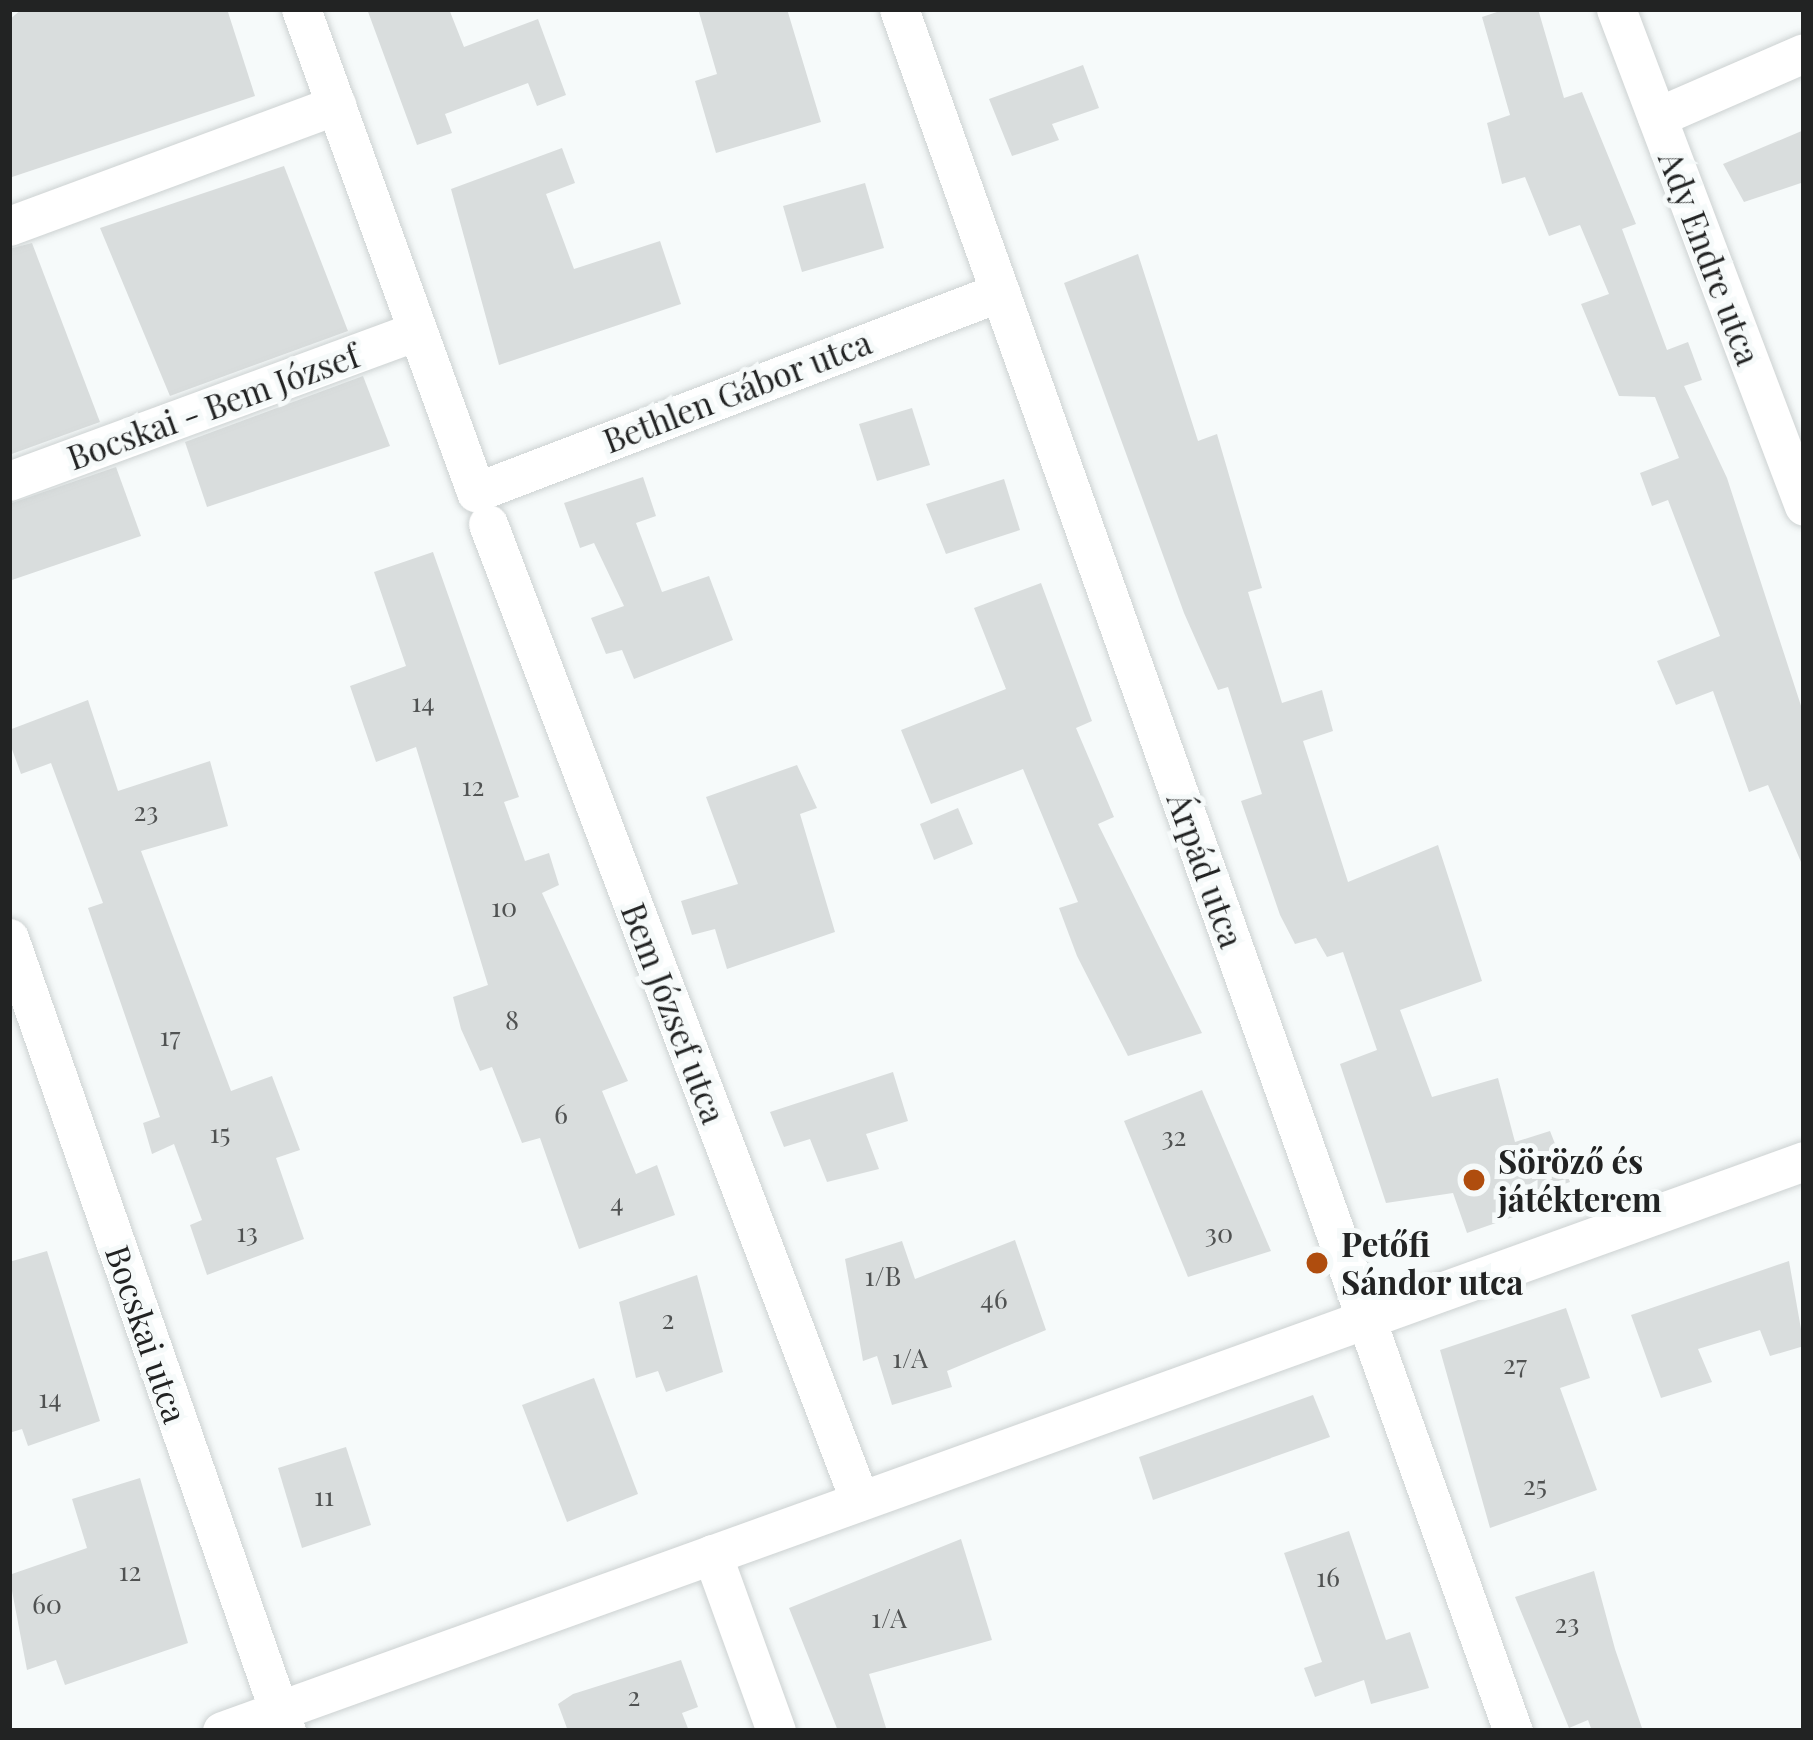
<!DOCTYPE html>
<html>
<head>
<meta charset="utf-8">
<style>
  body { margin:0 }
  #map { position:relative; width:1813px; height:1740px; overflow:hidden; background:#f6fafa; font-family:"Playfair Display",serif }
  div>[style] { position:absolute }
  .building>* { inset:0; background:#d9dddd }
  .roads { filter:drop-shadow(0 0 3px #cdd2d2) drop-shadow(0 0 3px #cdd2d2) }
  .minor>* { height:39px; margin:-19.5px; padding:0 19.5px; transform-origin:19.5px; border-radius:19.5px; background:#fff }
  .dots>* { width:33px; height:33px; translate:-50% -50%; box-sizing:border-box; border:6px solid #f6fafa; border-radius:50% }
  span { translate:-50% -50%; white-space:nowrap; text-align:center; line-height:1.15; -webkit-text-stroke:10px #f6fafa; paint-order:stroke }
  .number-label { font-size:27px; color:#505252 }
  .number-label span { -webkit-text-stroke-width:0 }
  .street-label { font-size:33px; color:#222323 }
  .poi-label { font-size:33px; color:#222323; font-weight:700 }
  .left { translate:0 -50%; text-align:left }
  .frame { position:absolute; inset:0; border:12px solid #222323; pointer-events:none }
</style>
</head>
<body>
<div id="map">
  <div class="building">
    <i style="clip-path:polygon(22px 9px,227px 9px,255px 96px,9px 178px,9px 20px)"></i>
    <i style="clip-path:polygon(367px 9px,449px 9px,464px 47px,538px 19px,566px 95px,537px 106px,528px 83px,445px 114px,452px 133px,417px 145px)"></i>
    <i style="clip-path:polygon(698px 9px,787px 9px,821px 122px,716px 153px,695px 81px,717px 74px)"></i>
    <i style="clip-path:polygon(1506px 9px,1538px 9px,1564px 98px,1582px 92px,1636px 224px,1622px 229px,1667px 350px,1688px 342px,1702px 380px,1684px 386px,1727px 478px,1804px 715px,1804px 869px,1768px 785px,1749px 792px,1713px 691px,1676px 705px,1657px 661px,1720px 636px,1668px 500px,1652px 506px,1640px 473px,1679px 458px,1655px 397px,1619px 396px,1581px 304px,1609px 294px,1580px 225px,1549px 236px,1525px 177px,1502px 184px,1487px 123px,1510px 115px,1482px 17px)"></i>
    <i style="clip-path:polygon(1083px 65px,1099px 108px,1052px 124px,1059px 140px,1012px 156px,989px 99px)"></i>
    <i style="clip-path:polygon(1804px 130px,1804px 182px,1744px 202px,1723px 164px)"></i>
    <i style="clip-path:polygon(562px 148px,575px 183px,546px 194px,574px 269px,660px 241px,681px 304px,499px 365px,451px 189px)"></i>
    <i style="clip-path:polygon(284px 166px,348px 331px,170px 396px,100px 228px)"></i>
    <i style="clip-path:polygon(865px 183px,884px 248px,802px 272px,783px 206px)"></i>
    <i style="clip-path:polygon(32px 243px,100px 422px,9px 455px,9px 249px)"></i>
    <i style="clip-path:polygon(1138px 254px,1198px 441px,1217px 434px,1262px 588px,1248px 592px,1282px 703px,1322px 690px,1333px 731px,1303px 741px,1348px 882px,1438px 845px,1482px 981px,1400px 1010px,1432px 1097px,1498px 1078px,1515px 1142px,1550px 1131px,1570px 1182px,1528px 1197px,1533px 1210px,1467px 1233px,1453px 1193px,1386px 1203px,1340px 1064px,1377px 1050px,1343px 952px,1327px 957px,1316px 938px,1295px 944px,1280px 915px,1241px 801px,1262px 794px,1228px 687px,1218px 690px,1184px 613px,1064px 283px)"></i>
    <i style="clip-path:polygon(363px 376px,390px 446px,207px 507px,185px 442px)"></i>
    <i style="clip-path:polygon(912px 408px,930px 465px,877px 481px,859px 424px)"></i>
    <i style="clip-path:polygon(116px 467px,141px 536px,9px 581px,9px 504px)"></i>
    <i style="clip-path:polygon(643px 477px,656px 516px,636px 523px,662px 592px,709px 576px,733px 640px,634px 679px,622px 650px,606px 654px,591px 618px,624px 606px,594px 543px,580px 548px,564px 503px)"></i>
    <i style="clip-path:polygon(1004px 479px,1020px 530px,946px 554px,926px 504px)"></i>
    <i style="clip-path:polygon(433px 552px,519px 797px,504px 802px,525px 861px,549px 853px,559px 885px,542px 893px,628px 1081px,602px 1091px,636px 1174px,657px 1165px,675px 1215px,579px 1249px,540px 1138px,522px 1143px,492px 1067px,480px 1071px,461px 1029px,453px 997px,488px 985px,416px 747px,376px 762px,350px 686px,406px 666px,374px 572px)"></i>
    <i style="clip-path:polygon(1041px 583px,1092px 721px,1076px 728px,1114px 817px,1098px 824px,1202px 1033px,1128px 1056px,1077px 956px,1059px 908px,1078px 902px,1023px 769px,931px 804px,901px 730px,1006px 689px,974px 608px)"></i>
    <i style="clip-path:polygon(88px 700px,118px 791px,210px 761px,228px 826px,141px 851px,231px 1091px,272px 1076px,300px 1150px,276px 1158px,304px 1239px,207px 1275px,190px 1225px,202px 1220px,174px 1144px,152px 1154px,143px 1123px,160px 1117px,88px 908px,103px 903px,51px 763px,21px 774px,9px 741px,9px 730px)"></i>
    <i style="clip-path:polygon(797px 765px,817px 808px,800px 814px,835px 932px,727px 969px,715px 929px,692px 935px,681px 901px,738px 884px,706px 797px)"></i>
    <i style="clip-path:polygon(958px 808px,973px 844px,934px 860px,920px 824px)"></i>
    <i style="clip-path:polygon(893px 1072px,908px 1121px,866px 1134px,879px 1169px,827px 1182px,810px 1139px,784px 1147px,770px 1112px)"></i>
    <i style="clip-path:polygon(1202px 1090px,1271px 1251px,1188px 1277px,1124px 1121px)"></i>
    <i style="clip-path:polygon(1015px 1240px,1046px 1330px,947px 1371px,952px 1387px,892px 1405px,877px 1356px,863px 1361px,845px 1259px,902px 1241px,915px 1279px)"></i>
    <i style="clip-path:polygon(47px 1251px,100px 1421px,28px 1446px,22px 1429px,9px 1433px,9px 1262px)"></i>
    <i style="clip-path:polygon(1789px 1261px,1804px 1346px,1770px 1356px,1760px 1330px,1698px 1349px,1712px 1382px,1661px 1398px,1631px 1315px)"></i>
    <i style="clip-path:polygon(697px 1275px,723px 1372px,666px 1392px,658px 1371px,636px 1378px,619px 1302px)"></i>
    <i style="clip-path:polygon(1566px 1308px,1590px 1378px,1560px 1388px,1597px 1490px,1490px 1528px,1440px 1350px)"></i>
    <i style="clip-path:polygon(594px 1378px,638px 1494px,567px 1522px,522px 1405px)"></i>
    <i style="clip-path:polygon(1313px 1395px,1330px 1437px,1153px 1500px,1139px 1457px)"></i>
    <i style="clip-path:polygon(346px 1447px,371px 1525px,302px 1548px,278px 1468px)"></i>
    <i style="clip-path:polygon(140px 1478px,188px 1643px,65px 1685px,56px 1660px,27px 1670px,9px 1575px,87px 1548px,72px 1499px)"></i>
    <i style="clip-path:polygon(1349px 1531px,1386px 1640px,1410px 1632px,1429px 1688px,1371px 1704px,1364px 1680px,1315px 1697px,1304px 1668px,1322px 1662px,1284px 1553px)"></i>
    <i style="clip-path:polygon(961px 1539px,992px 1640px,869px 1674px,887px 1731px,838px 1731px,789px 1608px)"></i>
    <i style="clip-path:polygon(1594px 1571px,1615px 1649px,1643px 1731px,1592px 1731px,1588px 1720px,1569px 1728px,1515px 1597px)"></i>
    <i style="clip-path:polygon(681px 1660px,698px 1707px,682px 1713px,689px 1731px,568px 1731px,558px 1704px,573px 1694px)"></i>
  </div>
  <div class="roads">
    <div class="minor">
      <i style="left:301px;top:9px;width:514px;rotate:70.08deg"></i>
      <i style="left:476px;top:492px;width:561px;rotate:-20.89deg"></i>
      <i style="left:899px;top:9px;width:1828px;rotate:70.38deg"></i>
      <i style="left:1616px;top:9px;width:531px;rotate:69.28deg"></i>
      <i style="left:1657px;top:117px;width:160px;rotate:-23.5deg"></i>
      <i style="left:9px;top:226px;width:349px;rotate:-20.3deg"></i>
      <i style="left:9px;top:481px;width:435px;rotate:-20.2deg"></i>
      <i style="left:488px;top:524px;width:1045px;rotate:69.16deg"></i>
      <i style="left:9px;top:938px;width:840px;rotate:70.75deg"></i>
      <i style="left:712px;top:1554px;width:188px;rotate:70.1deg"></i>
      <i style="left:222px;top:1731px;width:1682px;rotate:-19.81deg"></i>
    </div>
  </div>
  <div class="dots">
    <i style="left:1474px;top:1180px;background:#af4d0e"></i>
    <i style="left:1317px;top:1263px;background:#af4d0e"></i>
  </div>
  <div class="number-label">
    <span style="left:423px;top:702px">14</span>
    <span style="left:473px;top:786px">12</span>
    <span style="left:146px;top:811px">23</span>
    <span style="left:504px;top:907px">10</span>
    <span style="left:512px;top:1020px">8</span>
    <span style="left:170px;top:1036px">17</span>
    <span style="left:561px;top:1114px">6</span>
    <span style="left:220px;top:1133px">15</span>
    <span style="left:1174px;top:1136px">32</span>
    <span style="left:617px;top:1202px">4</span>
    <span style="left:247px;top:1232px">13</span>
    <span style="left:1219px;top:1233px">30</span>
    <span style="left:883px;top:1276px">1/B</span>
    <span style="left:994px;top:1299px">46</span>
    <span style="left:668px;top:1319px">2</span>
    <span style="left:910px;top:1358px">1/A</span>
    <span style="left:1515px;top:1364px">27</span>
    <span style="left:50px;top:1398px">14</span>
    <span style="left:1535px;top:1485px">25</span>
    <span style="left:324px;top:1496px">11</span>
    <span style="left:130px;top:1571px">12</span>
    <span style="left:1328px;top:1577px">16</span>
    <span style="left:47px;top:1604px">60</span>
    <span style="left:889px;top:1618px">1/A</span>
    <span style="left:1567px;top:1623px">23</span>
    <span style="left:634px;top:1696px">2</span>
  </div>
  <div class="street-label">
    <span style="left:1710px;top:258px;rotate:69deg">Ady Endre utca</span>
    <span style="left:737px;top:391px;rotate:-21deg">Bethlen Gábor utca</span>
    <span style="left:213px;top:406px;rotate:-20deg">Bocskai - Bem József</span>
    <span style="left:1206px;top:870px;rotate:70deg">Árpád utca</span>
    <span style="left:674px;top:1013px;rotate:69deg">Bem József utca</span>
    <span style="left:147px;top:1334px;rotate:71deg">Bocskai utca</span>
  </div>
  <div class="poi-label">
    <span class="left" style="left:1498px;top:1180px">Söröző és<br>játékterem</span>
    <span class="left" style="left:1341px;top:1263px">Petőfi<br>Sándor utca</span>
  </div>
  <div class="frame"></div>
</div>
</body>
</html>
